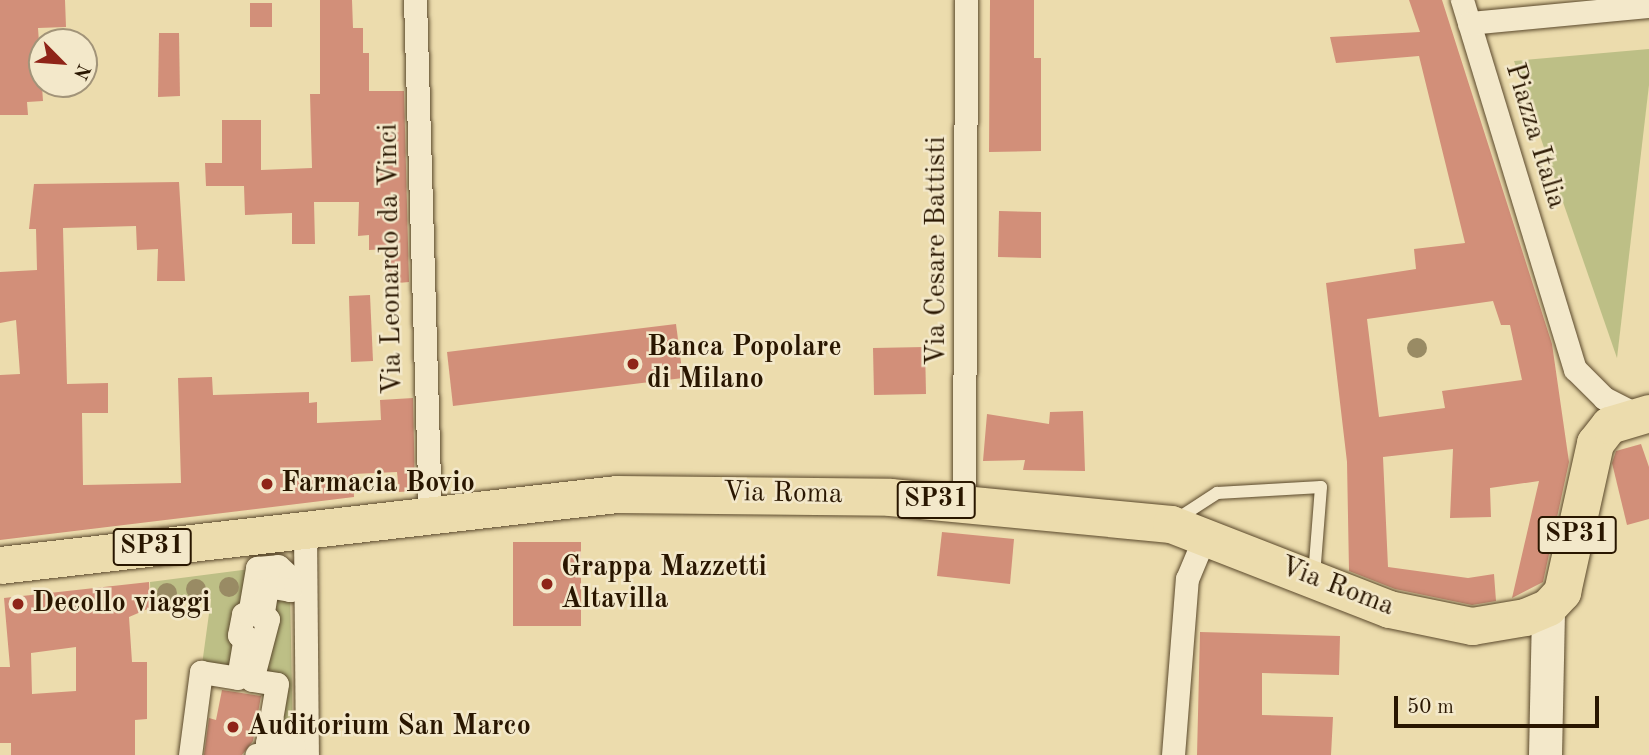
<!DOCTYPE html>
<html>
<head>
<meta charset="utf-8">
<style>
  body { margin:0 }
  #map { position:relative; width:1649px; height:755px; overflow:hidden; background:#ecdcad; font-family:"Old Standard TT",serif }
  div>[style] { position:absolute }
  .green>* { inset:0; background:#bdbf86 }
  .building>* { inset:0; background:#d28f79 }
  .roads { filter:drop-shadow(0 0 2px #5a482b) drop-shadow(0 0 2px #5a482b) }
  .lane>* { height:12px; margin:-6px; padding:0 6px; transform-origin:6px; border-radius:6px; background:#f3e8ca }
  .street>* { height:23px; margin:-11.5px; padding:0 11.5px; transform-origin:11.5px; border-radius:11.5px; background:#f3e8ca }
  .secondary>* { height:33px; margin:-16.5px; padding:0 16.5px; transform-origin:16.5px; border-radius:16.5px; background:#f3e8ca }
  .primary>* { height:37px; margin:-18.5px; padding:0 18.5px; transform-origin:18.5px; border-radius:18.5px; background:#ecdcad }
  .trees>* { width:20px; height:20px; margin:-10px; border-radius:50%; background:#998b64 }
  .dots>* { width:19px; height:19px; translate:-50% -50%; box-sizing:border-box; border:4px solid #f3e8ca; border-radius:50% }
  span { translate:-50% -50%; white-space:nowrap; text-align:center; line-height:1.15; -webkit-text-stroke:5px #f3e8ca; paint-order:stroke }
  .shield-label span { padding:2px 5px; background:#f3e8ca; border:2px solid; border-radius:5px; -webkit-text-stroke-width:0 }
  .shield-label { font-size:26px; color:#291600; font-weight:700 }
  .street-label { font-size:28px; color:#291600 }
  .poi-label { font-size:28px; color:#291600; font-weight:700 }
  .left { translate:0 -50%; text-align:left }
  .north { position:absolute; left:28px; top:28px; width:70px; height:70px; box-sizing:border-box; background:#f3e8ca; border:2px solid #a29479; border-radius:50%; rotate:115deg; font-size:19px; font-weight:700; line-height:28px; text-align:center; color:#291600 }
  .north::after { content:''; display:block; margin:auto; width:24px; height:32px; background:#8f2418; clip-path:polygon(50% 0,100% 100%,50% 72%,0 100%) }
  .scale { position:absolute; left:1394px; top:696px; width:205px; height:32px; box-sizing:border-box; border:4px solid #291600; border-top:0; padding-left:9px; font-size:21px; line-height:24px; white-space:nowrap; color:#291600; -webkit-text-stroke:5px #f3e8ca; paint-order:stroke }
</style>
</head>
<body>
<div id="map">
  <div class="green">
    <i style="clip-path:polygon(1649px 49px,1649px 85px,1617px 358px,1514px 61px)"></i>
    <i style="clip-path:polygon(257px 568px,238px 678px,201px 672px,211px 599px,151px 605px,150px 582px)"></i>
    <i style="clip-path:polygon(290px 590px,293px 742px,267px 743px,276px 684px,252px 680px,266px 593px)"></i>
  </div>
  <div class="building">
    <i style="clip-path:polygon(0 0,65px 0,66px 27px,38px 28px,43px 101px,27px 102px,28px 115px,0 115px)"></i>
    <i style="clip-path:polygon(320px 0,352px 0,353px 28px,363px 28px,363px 53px,369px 53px,369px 91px,404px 91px,409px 282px,387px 284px,387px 249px,369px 250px,369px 235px,358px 236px,359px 202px,314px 202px,315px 244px,292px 244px,292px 213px,245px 215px,244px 186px,206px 186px,205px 163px,222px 163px,222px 120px,261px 120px,261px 170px,312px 168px,310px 94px,320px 94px)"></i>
    <i style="clip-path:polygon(990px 0,1034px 0,1034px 58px,1041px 58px,1041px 151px,989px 152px)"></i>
    <i style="clip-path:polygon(evenodd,1409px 0,1442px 0,1552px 344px,1569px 462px,1543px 582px,1512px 598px,1539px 481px,1490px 488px,1491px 517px,1450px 518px,1453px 449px,1383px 457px,1388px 567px,1468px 578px,1494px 574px,1496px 601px,1472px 605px,1395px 589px,1349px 571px,1347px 462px,1326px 283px,1416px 269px,1414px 249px,1465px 243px,1419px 56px,1336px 63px,1330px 37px,1420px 32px,1409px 0,1493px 301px,1501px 325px,1510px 325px,1522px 380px,1442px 391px,1445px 408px,1379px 417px,1367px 319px,1493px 301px)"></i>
    <i style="clip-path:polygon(250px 3px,272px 3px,272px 27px,250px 27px)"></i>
    <i style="clip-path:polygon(159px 33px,179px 33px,180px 96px,158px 97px)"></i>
    <i style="clip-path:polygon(179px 182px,185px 281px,157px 281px,158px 249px,137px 250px,136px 226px,63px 228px,67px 384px,108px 383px,108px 413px,82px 413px,83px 485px,181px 483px,178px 378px,212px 377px,213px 395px,309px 392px,309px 403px,317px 402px,317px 423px,381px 420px,380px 400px,413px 398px,415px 491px,399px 492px,397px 472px,353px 474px,354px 497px,0 540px,0 375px,20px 374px,16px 320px,0 323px,0 272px,37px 270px,36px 229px,29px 229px,34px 184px)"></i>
    <i style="clip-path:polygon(999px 211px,1041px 212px,1041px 258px,998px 257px)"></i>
    <i style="clip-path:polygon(370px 295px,373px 361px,351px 362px,349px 296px)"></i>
    <i style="clip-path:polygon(676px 324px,683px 378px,453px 406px,447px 352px)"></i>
    <i style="clip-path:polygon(925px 347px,926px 394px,874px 395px,873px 348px)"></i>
    <i style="clip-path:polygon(1083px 411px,1085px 471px,1023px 470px,1025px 460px,983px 461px,987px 414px,1049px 424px,1050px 412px)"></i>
    <i style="clip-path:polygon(1641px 444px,1649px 467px,1649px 519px,1627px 525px,1612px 463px,1616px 451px)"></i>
    <i style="clip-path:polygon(942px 532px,1014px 539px,1010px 584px,937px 576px)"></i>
    <i style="clip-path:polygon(513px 542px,581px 542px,581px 626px,513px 626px)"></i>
    <i style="clip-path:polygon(evenodd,149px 582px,150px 608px,129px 617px,132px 662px,147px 662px,147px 719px,135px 720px,135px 755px,11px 755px,11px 743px,0 743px,0 667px,10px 667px,4px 598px,149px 582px,76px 647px,76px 691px,32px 694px,31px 653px,76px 647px)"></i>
    <i style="clip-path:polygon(1200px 632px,1340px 636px,1339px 675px,1262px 673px,1262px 715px,1333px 717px,1331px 755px,1197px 755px)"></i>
    <i style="clip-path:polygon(222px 690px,261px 696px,253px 741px,242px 755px,204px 755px,209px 718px,216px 720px)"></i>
  </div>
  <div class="roads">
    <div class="lane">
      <i style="left:1177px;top:519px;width:48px;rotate:-33deg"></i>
      <i style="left:1217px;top:493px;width:104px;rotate:-3.3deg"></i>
      <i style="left:1321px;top:487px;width:88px;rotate:94.5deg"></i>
    </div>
    <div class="street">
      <i style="left:415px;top:0;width:516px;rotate:88.33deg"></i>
      <i style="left:1462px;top:0;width:386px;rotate:73deg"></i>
      <i style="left:1575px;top:369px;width:41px;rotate:45deg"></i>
      <i style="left:1604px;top:398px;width:33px;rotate:27deg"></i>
      <i style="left:1469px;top:23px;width:181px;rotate:-5.4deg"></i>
      <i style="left:964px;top:502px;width:502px;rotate:-89.77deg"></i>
      <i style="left:305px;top:531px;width:224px;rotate:89.5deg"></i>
      <i style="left:190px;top:755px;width:84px;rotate:-82.5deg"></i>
      <i style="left:201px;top:672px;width:37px;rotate:9deg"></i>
      <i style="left:238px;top:678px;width:43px;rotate:-80.5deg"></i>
      <i style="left:245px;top:636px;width:6px;rotate:-171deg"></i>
      <i style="left:239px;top:635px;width:21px;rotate:-79deg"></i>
      <i style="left:243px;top:614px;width:6px;rotate:9deg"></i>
      <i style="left:249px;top:615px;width:48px;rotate:-80.3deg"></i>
      <i style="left:257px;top:568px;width:21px;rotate:-5deg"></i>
      <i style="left:278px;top:566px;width:16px;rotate:43deg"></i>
      <i style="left:290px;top:577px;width:13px;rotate:90deg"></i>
      <i style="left:290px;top:590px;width:17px;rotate:-170deg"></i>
      <i style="left:273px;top:587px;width:9px;rotate:139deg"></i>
      <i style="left:266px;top:593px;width:25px;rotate:99deg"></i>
      <i style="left:262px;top:618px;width:6px;rotate:9deg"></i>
      <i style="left:268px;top:619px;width:63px;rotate:104.7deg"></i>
      <i style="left:252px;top:680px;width:25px;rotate:9deg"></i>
      <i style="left:277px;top:684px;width:60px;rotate:99.6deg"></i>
      <i style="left:267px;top:743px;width:26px;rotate:-2deg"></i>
      <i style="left:293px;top:742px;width:7px;rotate:82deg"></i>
      <i style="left:294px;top:749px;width:38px;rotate:171deg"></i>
      <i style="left:1173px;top:755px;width:177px;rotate:-85.5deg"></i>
      <i style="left:1187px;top:579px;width:47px;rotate:-67.3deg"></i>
    </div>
    <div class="secondary">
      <i style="left:1545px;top:755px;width:148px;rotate:-88.8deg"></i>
    </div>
    <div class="primary">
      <i style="left:0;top:565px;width:620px;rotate:-6.57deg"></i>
      <i style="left:616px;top:494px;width:274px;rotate:0.6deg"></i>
      <i style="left:890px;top:497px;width:282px;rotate:5.5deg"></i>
      <i style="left:1171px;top:524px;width:234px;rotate:21.3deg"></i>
      <i style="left:1389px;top:609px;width:85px;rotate:11.6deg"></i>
      <i style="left:1472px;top:626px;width:54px;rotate:-9.6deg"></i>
      <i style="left:1525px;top:617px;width:25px;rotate:-23deg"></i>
      <i style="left:1548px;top:607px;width:21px;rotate:-47deg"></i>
      <i style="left:1562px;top:592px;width:153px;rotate:-77.5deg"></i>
      <i style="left:1595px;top:443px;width:23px;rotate:-52deg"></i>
      <i style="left:1609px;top:425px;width:42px;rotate:-16.7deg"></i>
    </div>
  </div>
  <div class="trees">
    <i style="left:1417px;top:348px"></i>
    <i style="left:229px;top:587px"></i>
    <i style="left:196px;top:589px"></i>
    <i style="left:167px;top:593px"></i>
  </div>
  <div class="dots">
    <i style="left:633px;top:364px;background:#8f2418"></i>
    <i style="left:267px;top:484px;background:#8f2418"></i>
    <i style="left:547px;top:584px;background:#8f2418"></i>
    <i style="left:18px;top:604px;background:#8f2418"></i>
    <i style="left:233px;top:727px;background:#8f2418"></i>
  </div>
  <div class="shield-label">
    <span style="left:936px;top:500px">SP31</span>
    <span style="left:1577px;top:535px">SP31</span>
    <span style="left:152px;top:547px">SP31</span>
  </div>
  <div class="street-label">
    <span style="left:1535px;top:136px;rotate:73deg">Piazza Italia</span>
    <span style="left:937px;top:251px;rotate:-90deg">Via Cesare Battisti</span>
    <span style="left:391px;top:259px;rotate:-91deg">Via Leonardo da Vinci</span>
    <span style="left:783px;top:494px;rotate:1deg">Via Roma</span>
    <span style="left:1337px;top:587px;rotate:21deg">Via Roma</span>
  </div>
  <div class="poi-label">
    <span class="left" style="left:647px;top:364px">Banca Popolare<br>di Milano</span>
    <span class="left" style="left:281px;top:484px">Farmacia Bovio</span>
    <span class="left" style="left:561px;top:584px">Grappa Mazzetti<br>Altavilla</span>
    <span class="left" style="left:32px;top:604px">Decollo viaggi</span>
    <span class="left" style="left:247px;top:727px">Auditorium San Marco</span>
  </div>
  <div class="north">N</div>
  <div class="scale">50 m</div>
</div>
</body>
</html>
